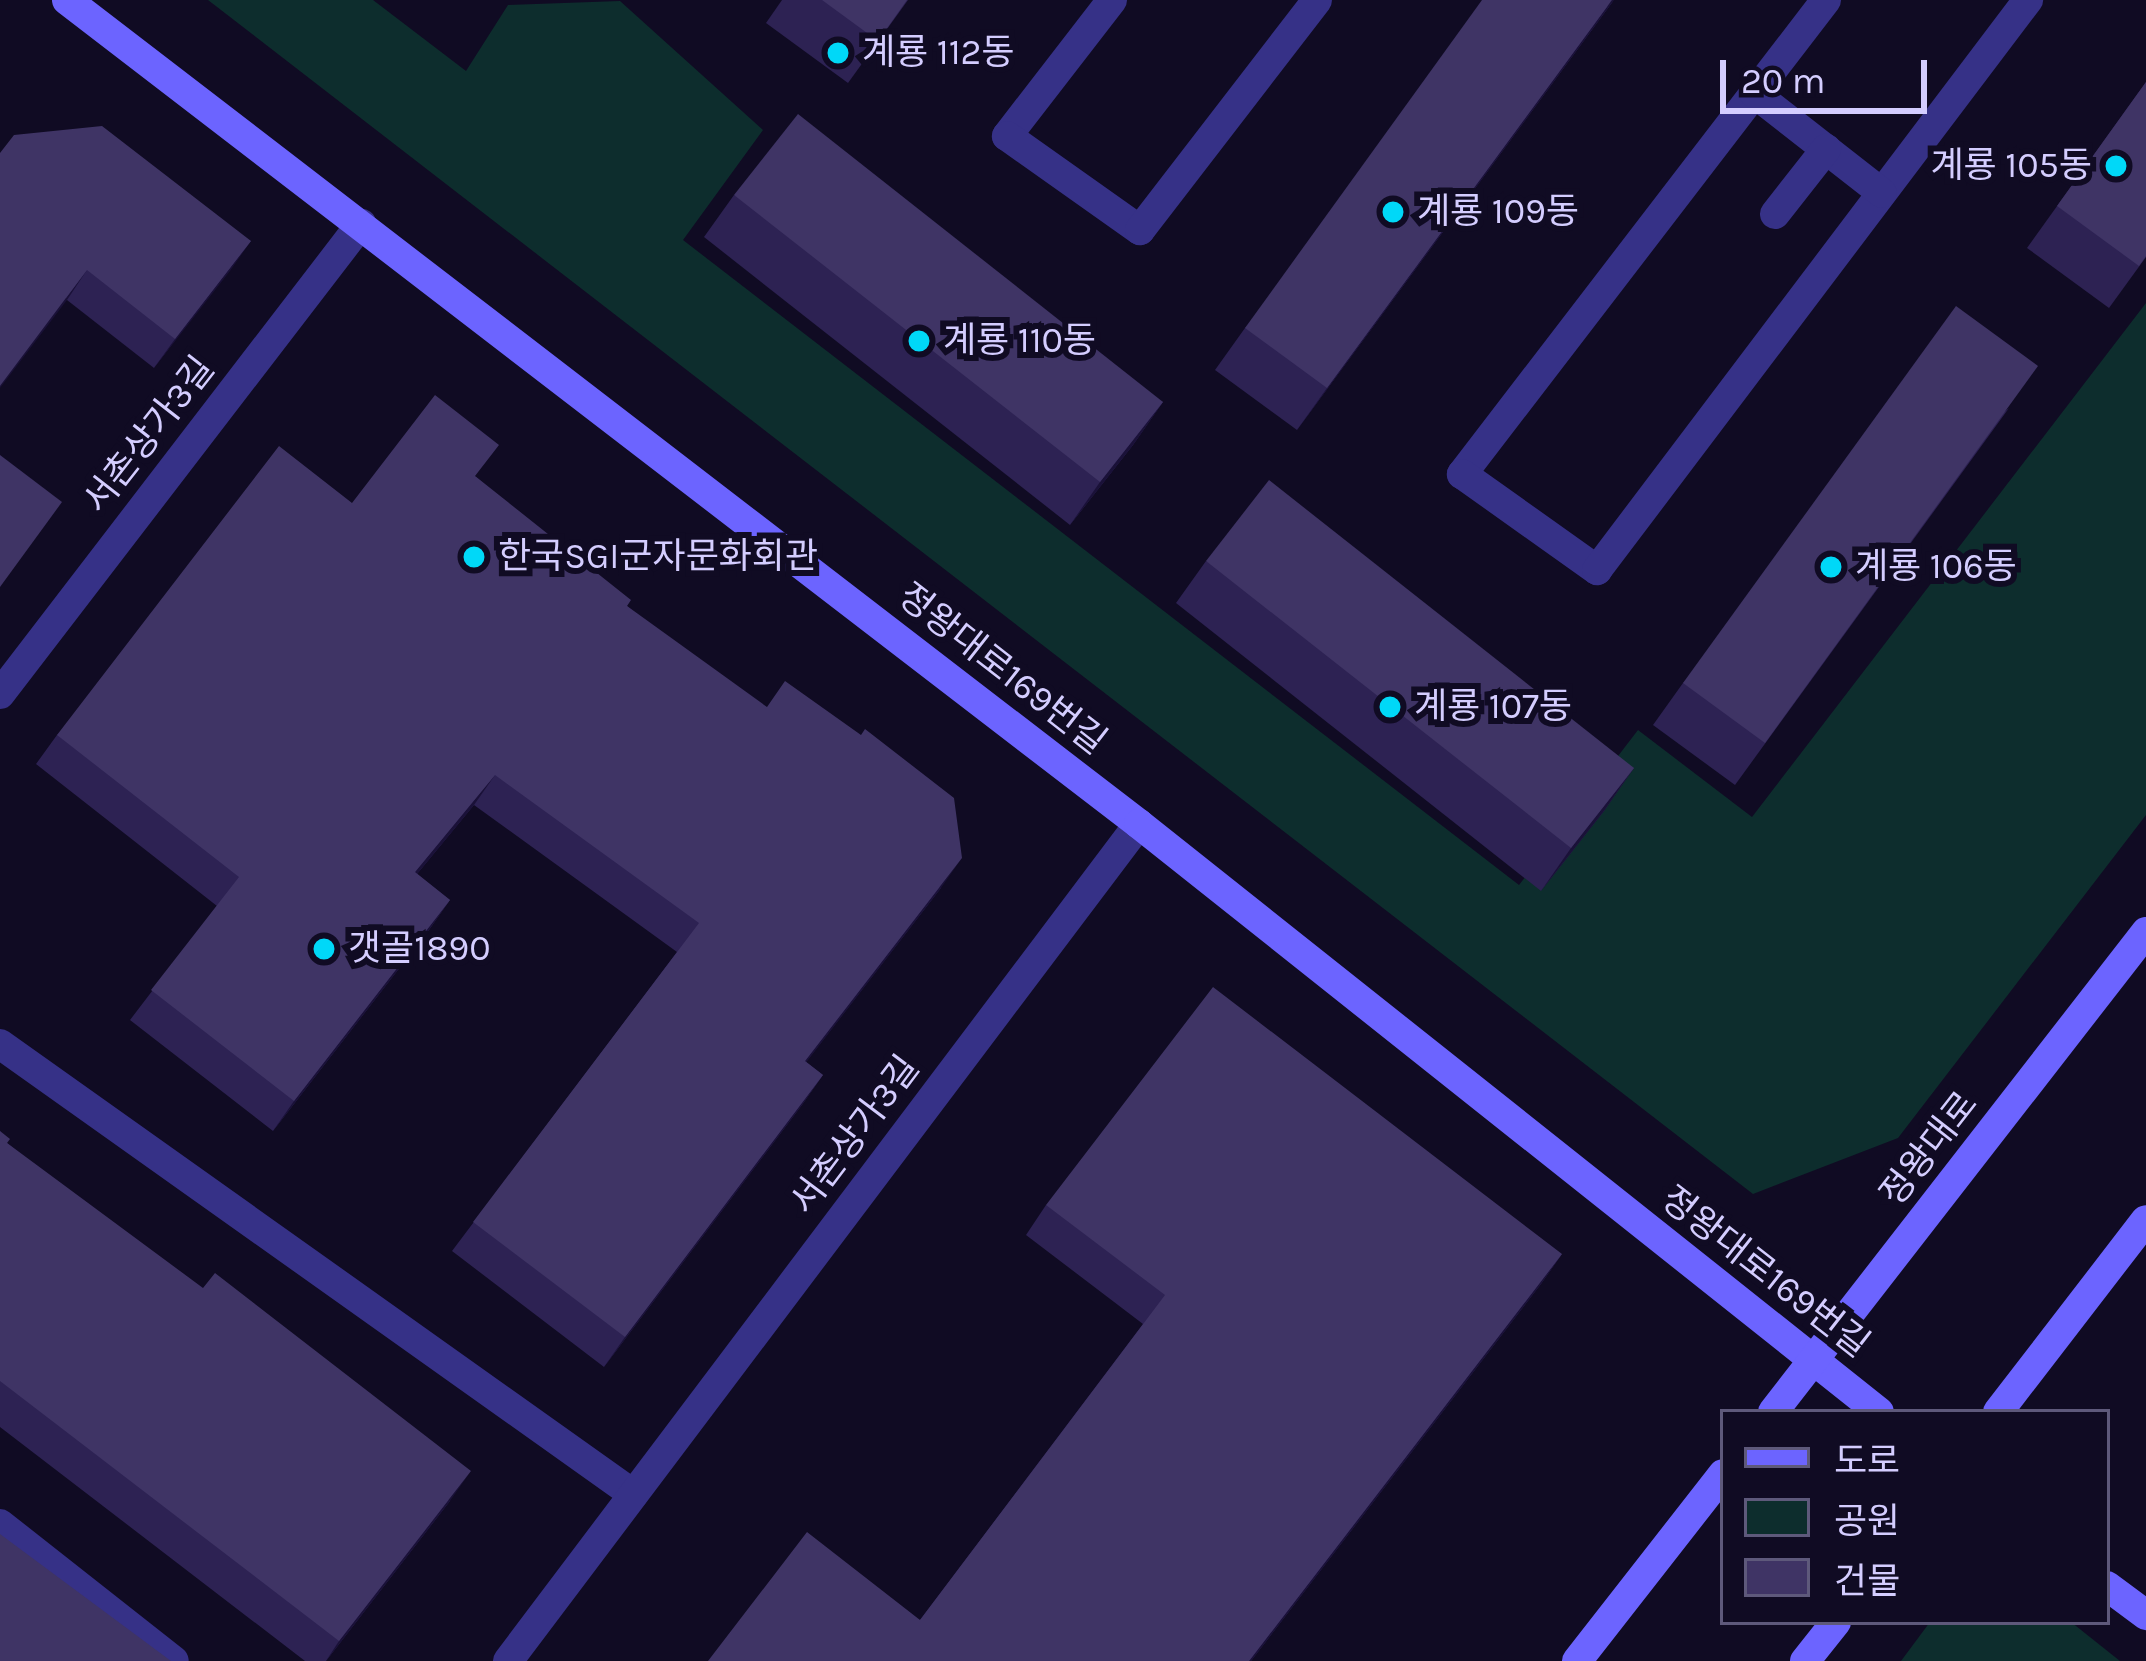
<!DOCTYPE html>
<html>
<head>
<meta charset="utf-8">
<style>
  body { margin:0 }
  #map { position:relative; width:2146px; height:1661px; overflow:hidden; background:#100b23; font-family:Karla,"Noto Sans KR",sans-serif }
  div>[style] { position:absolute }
  .green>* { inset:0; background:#0d2d2d }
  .lane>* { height:30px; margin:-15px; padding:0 15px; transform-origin:15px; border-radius:15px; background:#363187 }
  .street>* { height:30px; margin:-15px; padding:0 15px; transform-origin:15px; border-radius:15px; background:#363187 }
  .secondary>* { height:30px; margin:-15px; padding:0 15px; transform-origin:15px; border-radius:15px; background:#6c64ff }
  .wall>* { inset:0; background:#2d2253 }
  .shaded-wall>* { inset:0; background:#1a1138 }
  .building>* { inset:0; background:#3f3465 }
  .dots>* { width:33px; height:33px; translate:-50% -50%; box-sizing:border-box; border:6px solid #100b23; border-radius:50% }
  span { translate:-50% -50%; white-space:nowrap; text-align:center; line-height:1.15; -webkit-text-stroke:12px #100b23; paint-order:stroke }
  .poi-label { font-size:36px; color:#d4cdff }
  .left { translate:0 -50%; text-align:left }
  .right { translate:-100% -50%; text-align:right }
  .street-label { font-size:36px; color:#d4cdff }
  .legend { position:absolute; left:1720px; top:1409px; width:390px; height:216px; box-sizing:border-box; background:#100b23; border:3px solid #5e597b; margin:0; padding:15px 21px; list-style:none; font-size:36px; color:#d4cdff }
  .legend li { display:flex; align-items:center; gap:24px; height:60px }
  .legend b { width:60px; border:3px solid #5e597b }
  .scale { position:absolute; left:1720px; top:60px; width:207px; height:54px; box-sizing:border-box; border:6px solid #d4cdff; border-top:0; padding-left:15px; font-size:36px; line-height:42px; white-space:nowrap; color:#d4cdff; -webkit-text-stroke:9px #100b23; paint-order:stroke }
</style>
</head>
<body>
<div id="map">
  <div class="green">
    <i style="clip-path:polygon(208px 0,373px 0,466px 71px,508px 5px,620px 1px,763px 130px,683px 240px,1519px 885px,1638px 730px,1752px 817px,2146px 303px,2146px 815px,1898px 1138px,1753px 1194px)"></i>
    <i style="clip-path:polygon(1930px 1622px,2071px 1622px,2120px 1661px,1901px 1661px)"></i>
  </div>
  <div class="lane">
    <i style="left:1112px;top:0;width:172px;rotate:127.7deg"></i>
    <i style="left:1007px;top:136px;width:163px;rotate:35.3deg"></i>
    <i style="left:1140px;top:230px;width:290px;rotate:-52.4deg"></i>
    <i style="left:1826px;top:0;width:598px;rotate:127.52deg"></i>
    <i style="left:1462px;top:474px;width:166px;rotate:35.4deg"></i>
    <i style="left:1597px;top:570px;width:715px;rotate:-52.91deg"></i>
    <i style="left:1754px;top:93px;width:162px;rotate:38deg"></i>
    <i style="left:1775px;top:214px;width:83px;rotate:-51.9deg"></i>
  </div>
  <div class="street">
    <i style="left:0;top:694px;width:593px;rotate:-52.47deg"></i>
    <i style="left:0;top:1044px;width:777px;rotate:35.41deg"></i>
    <i style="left:0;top:1524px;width:221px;rotate:38.2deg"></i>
    <i style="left:508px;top:1661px;width:1048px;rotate:-52.99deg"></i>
  </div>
  <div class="secondary">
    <i style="left:67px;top:0;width:1352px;rotate:37.55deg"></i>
    <i style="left:1139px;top:824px;width:945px;rotate:38.47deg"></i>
    <i style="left:1773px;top:1412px;width:608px;rotate:-52.15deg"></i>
    <i style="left:1998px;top:1412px;width:242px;rotate:-52.4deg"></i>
    <i style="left:2107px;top:1586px;width:49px;rotate:36.6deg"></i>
    <i style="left:1577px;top:1661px;width:237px;rotate:-52deg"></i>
    <i style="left:1805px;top:1661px;width:50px;rotate:-51.5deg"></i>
  </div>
  <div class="wall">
    <i style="clip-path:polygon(782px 0,908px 0,848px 83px,766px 23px)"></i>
    <i style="clip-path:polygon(1614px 0,1297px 430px,1215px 370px,1245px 328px)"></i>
    <i style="clip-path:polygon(2146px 82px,2146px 257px,2109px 308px,2027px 248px)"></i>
    <i style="clip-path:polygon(0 153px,251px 241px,154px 368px,67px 300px)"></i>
    <i style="clip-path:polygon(734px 195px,1163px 402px,1133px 445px,1070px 525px,704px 237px)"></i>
    <i style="clip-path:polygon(2009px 408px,1735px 785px,1653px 725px,1683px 683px)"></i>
    <i style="clip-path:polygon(476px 477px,627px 606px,941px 888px,806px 1062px,823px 1075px,802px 1105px,604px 1367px,452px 1251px,677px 952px,474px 805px,417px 874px,450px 900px,429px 930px,273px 1131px,130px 1020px,217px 906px,36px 764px,57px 735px,352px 503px)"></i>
    <i style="clip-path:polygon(1206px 561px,1634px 768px,1604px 811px,1541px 891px,1176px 603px)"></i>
    <i style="clip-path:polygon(0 1131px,7px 1143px,450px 1501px,326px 1661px,305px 1661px,0 1427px)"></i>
    <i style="clip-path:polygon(1046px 1205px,1562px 1254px,1541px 1284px,1251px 1661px,708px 1661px,920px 1620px,1143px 1324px,1026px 1235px)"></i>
  </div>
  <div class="shaded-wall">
    <i style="clip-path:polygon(1612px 0,1614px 0,1297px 430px,1327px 388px)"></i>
    <i style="clip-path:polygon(251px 241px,230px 271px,154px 368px,175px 339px)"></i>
    <i style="clip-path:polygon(87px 270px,67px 300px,0 388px,0 386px)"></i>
    <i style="clip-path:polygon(1163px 402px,1133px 445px,1070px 525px,1100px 482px)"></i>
    <i style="clip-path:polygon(1634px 768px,1604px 811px,1541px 891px,1571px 848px)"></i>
    <i style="clip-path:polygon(495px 775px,474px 805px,394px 902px,415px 872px)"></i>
    <i style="clip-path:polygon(962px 858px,941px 888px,784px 1091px,805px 1061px)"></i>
    <i style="clip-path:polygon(450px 900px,429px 930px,273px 1131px,294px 1101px)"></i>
    <i style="clip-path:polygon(823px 1075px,802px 1105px,604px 1367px,625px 1337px)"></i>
    <i style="clip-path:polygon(1562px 1254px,1541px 1284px,1251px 1661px,1249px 1661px)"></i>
    <i style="clip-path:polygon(471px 1471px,450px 1501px,326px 1661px,339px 1641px)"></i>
  </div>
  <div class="building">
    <i style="clip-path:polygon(822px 0,907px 0,878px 41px)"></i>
    <i style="clip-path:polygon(1482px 0,1612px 0,1327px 388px,1245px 328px)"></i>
    <i style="clip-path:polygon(2146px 82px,2146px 256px,2139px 266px,2057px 206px)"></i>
    <i style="clip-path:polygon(798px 114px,1163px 402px,1100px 482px,734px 195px)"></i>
    <i style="clip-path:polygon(102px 126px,251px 241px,175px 339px,87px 270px,0 386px,0 153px,14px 135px)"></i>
    <i style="clip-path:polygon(1956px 306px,2038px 366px,1765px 743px,1683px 683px)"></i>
    <i style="clip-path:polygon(435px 395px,499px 445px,475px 476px,631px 600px,627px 606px,767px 707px,785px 681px,861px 735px,865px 729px,954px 798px,962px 858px,805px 1061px,823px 1075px,625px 1337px,473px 1222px,699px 923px,495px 775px,415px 872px,450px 900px,294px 1101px,151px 990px,239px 877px,57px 735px,279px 446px,352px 503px)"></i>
    <i style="clip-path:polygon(0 455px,62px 502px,0 587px)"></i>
    <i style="clip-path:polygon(1269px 480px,1634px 768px,1571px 848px,1206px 561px)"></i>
    <i style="clip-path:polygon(1213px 987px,1562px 1254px,1249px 1661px,708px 1661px,807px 1532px,920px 1620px,1165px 1295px,1046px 1205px)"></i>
    <i style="clip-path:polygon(0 1131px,10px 1139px,7px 1143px,203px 1288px,215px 1273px,471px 1471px,339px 1641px,0 1381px)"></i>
    <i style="clip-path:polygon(0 1534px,171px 1661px,0 1661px)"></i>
  </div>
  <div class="dots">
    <i style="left:838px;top:53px;background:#00d8f8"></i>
    <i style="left:2116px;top:166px;background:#00d8f8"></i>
    <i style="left:1393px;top:212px;background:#00d8f8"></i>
    <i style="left:919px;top:341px;background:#00d8f8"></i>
    <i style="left:474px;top:557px;background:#00d8f8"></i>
    <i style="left:1831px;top:567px;background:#00d8f8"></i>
    <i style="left:1390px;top:707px;background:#00d8f8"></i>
    <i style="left:324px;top:949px;background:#00d8f8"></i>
  </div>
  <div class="poi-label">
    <span class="left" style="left:862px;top:53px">계룡 112동</span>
    <span class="right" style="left:2092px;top:166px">계룡 105동</span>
    <span class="left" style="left:1417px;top:212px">계룡 109동</span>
    <span class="left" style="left:943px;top:341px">계룡 110동</span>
    <span class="left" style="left:498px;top:557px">한국SGI군자문화회관</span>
    <span class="left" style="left:1855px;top:567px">계룡 106동</span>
    <span class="left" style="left:1414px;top:707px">계룡 107동</span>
    <span class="left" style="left:348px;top:949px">갯골1890</span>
  </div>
  <div class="street-label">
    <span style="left:149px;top:435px;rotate:-52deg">서촌상가3길</span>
    <span style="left:1002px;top:669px;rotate:38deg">정왕대로169번길</span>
    <span style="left:855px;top:1135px;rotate:-53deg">서촌상가3길</span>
    <span style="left:1929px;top:1149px;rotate:-52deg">정왕대로</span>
    <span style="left:1765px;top:1272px;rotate:38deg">정왕대로169번길</span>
  </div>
  <ul class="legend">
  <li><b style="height:15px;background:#6c64ff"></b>도로</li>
  <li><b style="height:33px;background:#0d2d2d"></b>공원</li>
  <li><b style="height:33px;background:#3f3465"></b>건물</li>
  </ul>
  <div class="scale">20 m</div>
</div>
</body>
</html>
